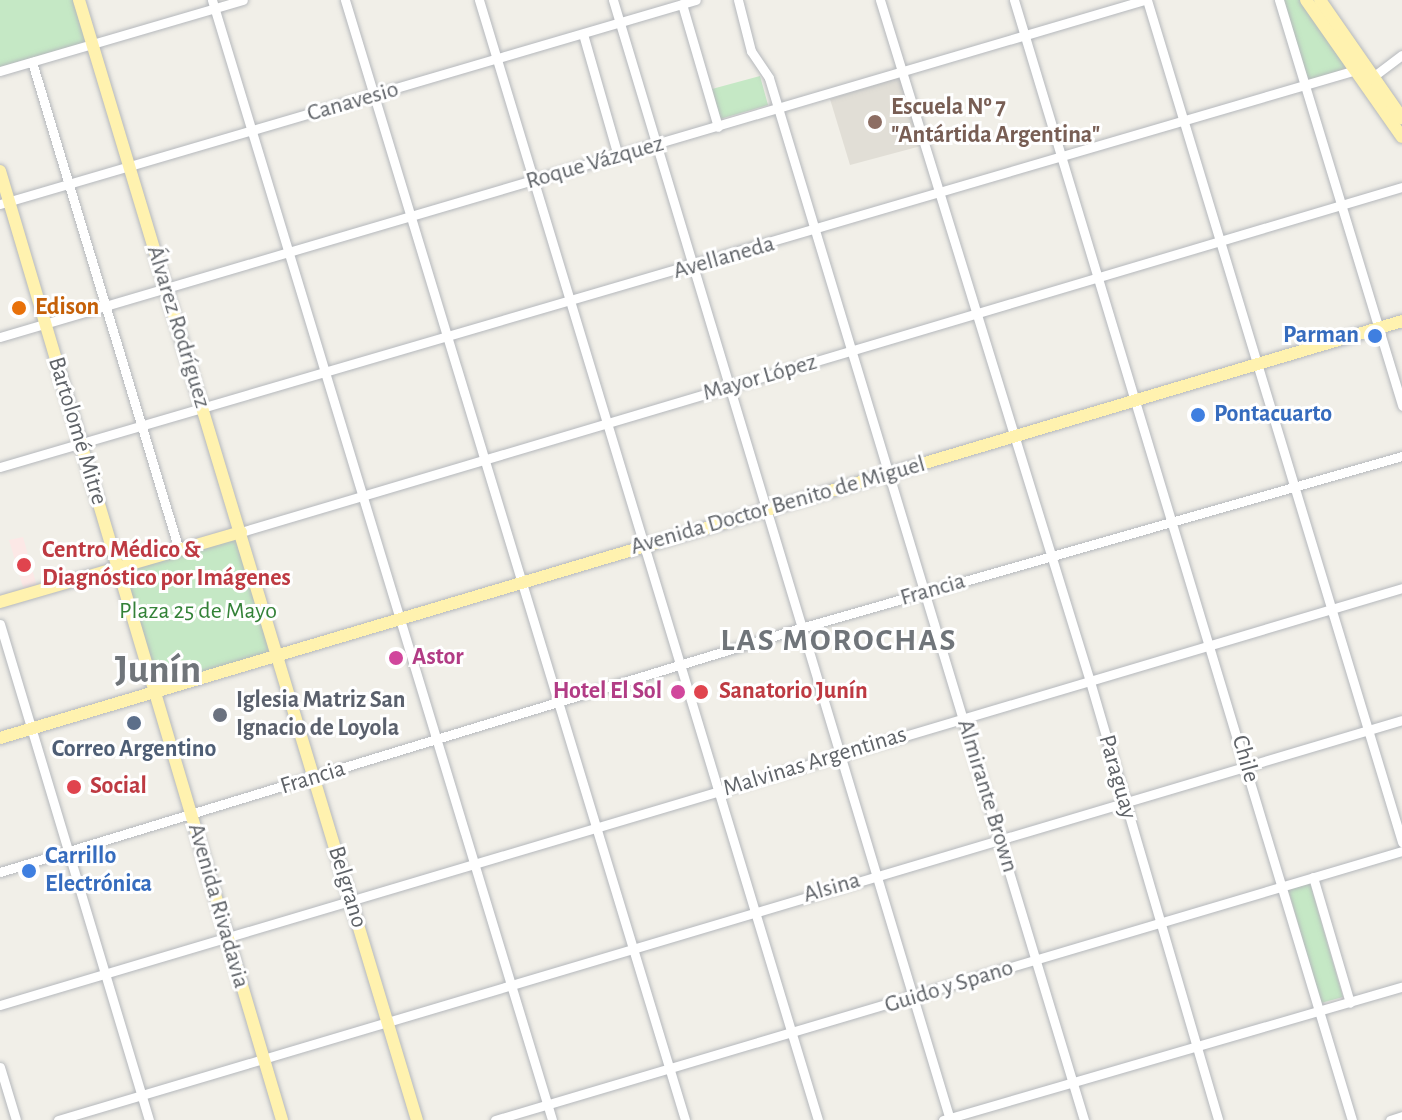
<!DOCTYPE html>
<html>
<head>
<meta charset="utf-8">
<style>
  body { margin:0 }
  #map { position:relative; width:1402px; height:1120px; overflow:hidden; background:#f1efe8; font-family:"Alegreya Sans",sans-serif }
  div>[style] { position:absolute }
  .education>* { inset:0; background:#e1ded6 }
  .medical>* { inset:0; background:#fce8e6 }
  .green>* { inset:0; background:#c5e8c5 }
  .roads { filter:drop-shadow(0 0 2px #b5b8bc) drop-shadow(0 0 2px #b5b8bc) }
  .minor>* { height:9px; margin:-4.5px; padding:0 4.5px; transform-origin:4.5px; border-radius:4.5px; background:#fff }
  .major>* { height:12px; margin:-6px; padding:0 6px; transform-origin:6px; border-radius:6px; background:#fff2af }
  .dots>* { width:22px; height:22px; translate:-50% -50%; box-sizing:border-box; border:4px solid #fff; border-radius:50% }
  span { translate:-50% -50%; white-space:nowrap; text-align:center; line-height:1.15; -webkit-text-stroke:6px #fff; paint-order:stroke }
  .street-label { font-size:24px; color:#5f6368 }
  .education-label { font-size:24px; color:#785e54; font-weight:700 }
  .left { translate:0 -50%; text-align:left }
  .food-label { font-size:24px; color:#c56008; font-weight:700 }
  .shop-label { font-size:24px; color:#366cbe; font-weight:700 }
  .right { translate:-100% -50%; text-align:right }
  .health-label { font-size:24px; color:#be3a42; font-weight:700 }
  .park-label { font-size:24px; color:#348238 }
  .hotel-label { font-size:24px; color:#b23c85; font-weight:700 }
  .worship-label { font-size:24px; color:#5b616d; font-weight:700 }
  .service-label { font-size:24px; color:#4e5e75; font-weight:700 }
  .district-label { font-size:32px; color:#70757a; font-weight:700; letter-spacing:2px }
  .town-label { font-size:40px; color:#70757a; font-weight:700 }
</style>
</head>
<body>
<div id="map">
  <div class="education">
    <i style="clip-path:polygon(900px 77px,921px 146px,850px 165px,830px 99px)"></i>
  </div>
  <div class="medical">
    <i style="clip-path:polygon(23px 537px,38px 590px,25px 594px,9px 540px)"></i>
  </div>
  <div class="green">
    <i style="clip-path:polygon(0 0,75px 0,87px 42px,0 67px)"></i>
    <i style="clip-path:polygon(1283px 0,1300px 0,1347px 68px,1308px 83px)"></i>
    <i style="clip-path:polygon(760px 76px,768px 105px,720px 119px,712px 89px)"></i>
    <i style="clip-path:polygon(241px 532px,278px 653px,154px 692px,118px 569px)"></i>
    <i style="clip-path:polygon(1310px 883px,1343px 997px,1321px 1003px,1288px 889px)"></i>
  </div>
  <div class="roads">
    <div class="minor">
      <i style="left:212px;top:0;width:1170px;rotate:73.11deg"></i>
      <i style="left:345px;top:0;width:1170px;rotate:73.11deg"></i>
      <i style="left:479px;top:0;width:1170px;rotate:73.16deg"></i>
      <i style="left:613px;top:0;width:1170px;rotate:73.25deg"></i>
      <i style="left:738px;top:0;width:53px;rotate:75.7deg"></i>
      <i style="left:751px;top:51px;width:32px;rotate:56deg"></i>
      <i style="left:769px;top:78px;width:1089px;rotate:73.18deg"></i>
      <i style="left:880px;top:0;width:709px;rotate:72.87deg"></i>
      <i style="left:1089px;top:678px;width:460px;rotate:73.7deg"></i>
      <i style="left:1014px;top:0;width:1170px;rotate:73.21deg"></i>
      <i style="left:1147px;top:0;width:880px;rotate:73.15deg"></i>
      <i style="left:1279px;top:0;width:424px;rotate:73.1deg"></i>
      <i style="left:682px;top:4px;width:128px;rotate:73.7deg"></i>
      <i style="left:583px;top:34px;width:127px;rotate:74deg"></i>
      <i style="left:32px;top:62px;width:510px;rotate:73.24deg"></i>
      <i style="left:0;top:71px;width:253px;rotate:-16.3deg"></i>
      <i style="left:1370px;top:79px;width:40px;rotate:-37deg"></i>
      <i style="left:0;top:204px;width:725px;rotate:-16.34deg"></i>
      <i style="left:0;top:337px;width:1193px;rotate:-16.41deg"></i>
      <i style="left:0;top:467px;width:1416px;rotate:-16.32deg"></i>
      <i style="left:241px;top:532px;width:1211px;rotate:-16.55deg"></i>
      <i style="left:0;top:624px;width:518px;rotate:73.28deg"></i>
      <i style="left:0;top:872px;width:841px;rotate:-16.95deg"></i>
      <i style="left:804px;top:627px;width:622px;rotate:-15.96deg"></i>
      <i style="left:1313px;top:877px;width:131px;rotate:73.6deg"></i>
      <i style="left:0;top:1005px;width:1463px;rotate:-16.56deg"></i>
      <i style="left:0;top:1067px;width:55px;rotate:73.2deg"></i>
      <i style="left:58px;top:1120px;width:1402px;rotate:-16.57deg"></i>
      <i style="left:495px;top:1120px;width:946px;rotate:-16.52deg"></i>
      <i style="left:943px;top:1120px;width:478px;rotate:-16.2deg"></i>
      <i style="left:1390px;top:1120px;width:13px;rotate:-18deg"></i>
    </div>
    <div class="major">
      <i style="left:79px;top:0;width:1170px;rotate:73.21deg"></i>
      <i style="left:1306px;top:0;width:167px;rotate:55deg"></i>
      <i style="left:1320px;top:0;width:144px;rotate:55.2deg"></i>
      <i style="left:0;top:171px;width:990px;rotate:73.45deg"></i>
      <i style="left:0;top:602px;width:251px;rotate:-16.2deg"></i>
      <i style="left:0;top:738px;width:1463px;rotate:-16.56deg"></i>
    </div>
  </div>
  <div class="dots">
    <i style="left:875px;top:122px;background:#8d6e63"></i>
    <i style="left:19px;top:308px;background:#e8710a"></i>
    <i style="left:1375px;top:336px;background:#3f7fe0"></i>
    <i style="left:1198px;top:415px;background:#3f7fe0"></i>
    <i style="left:24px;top:565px;background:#e0444e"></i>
    <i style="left:396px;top:658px;background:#d1479c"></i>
    <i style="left:678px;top:692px;background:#d1479c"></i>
    <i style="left:701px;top:692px;background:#e0444e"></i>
    <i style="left:220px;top:715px;background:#6b7280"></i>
    <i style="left:134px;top:723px;background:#5c6f8a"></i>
    <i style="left:74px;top:787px;background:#e0444e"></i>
    <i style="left:29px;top:871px;background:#3f7fe0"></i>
  </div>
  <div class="street-label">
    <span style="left:353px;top:102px;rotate:-16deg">Canavesio</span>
    <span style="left:595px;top:163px;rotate:-16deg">Roque Vázquez</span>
    <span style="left:724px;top:258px;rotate:-16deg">Avellaneda</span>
    <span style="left:178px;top:327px;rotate:73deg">Álvarez Rodríguez</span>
    <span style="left:760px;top:378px;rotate:-16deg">Mayor López</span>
    <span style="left:77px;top:431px;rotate:73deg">Bartolomé Mitre</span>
    <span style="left:778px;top:506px;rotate:-16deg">Avenida Doctor Benito de Miguel</span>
    <span style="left:933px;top:590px;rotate:-16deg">Francia</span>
    <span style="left:1245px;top:759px;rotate:74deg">Chile</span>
    <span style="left:815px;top:762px;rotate:-17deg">Malvinas Argentinas</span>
    <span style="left:1117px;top:777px;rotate:74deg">Paraguay</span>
    <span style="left:313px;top:778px;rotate:-17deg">Francia</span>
    <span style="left:987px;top:796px;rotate:73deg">Almirante Brown</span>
    <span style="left:347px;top:887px;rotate:73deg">Belgrano</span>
    <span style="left:832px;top:888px;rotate:-16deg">Alsina</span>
    <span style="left:218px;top:906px;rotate:74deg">Avenida Rivadavia</span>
    <span style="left:949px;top:987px;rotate:-17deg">Guido y Spano</span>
  </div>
  <div class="education-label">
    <span class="left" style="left:891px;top:122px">Escuela Nº 7<br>"Antártida Argentina"</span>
  </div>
  <div class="food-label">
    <span class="left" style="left:35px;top:308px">Edison</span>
  </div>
  <div class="shop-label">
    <span class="right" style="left:1359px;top:336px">Parman</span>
    <span class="left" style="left:1214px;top:415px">Pontacuarto</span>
    <span class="left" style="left:45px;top:871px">Carrillo<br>Electrónica</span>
  </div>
  <div class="health-label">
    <span class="left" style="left:42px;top:565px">Centro Médico &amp;<br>Diagnóstico por Imágenes</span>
    <span class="left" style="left:719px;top:692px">Sanatorio Junín</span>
    <span class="left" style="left:90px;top:787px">Social</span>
  </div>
  <div class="park-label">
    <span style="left:198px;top:612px">Plaza 25 de Mayo</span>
  </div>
  <div class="hotel-label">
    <span class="left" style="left:412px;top:658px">Astor</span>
    <span class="right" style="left:662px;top:692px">Hotel El Sol</span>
  </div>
  <div class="worship-label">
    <span class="left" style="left:236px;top:715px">Iglesia Matriz San<br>Ignacio de Loyola</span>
  </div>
  <div class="service-label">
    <span style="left:134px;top:750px">Correo Argentino</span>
  </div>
  <div class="district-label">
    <span style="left:839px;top:640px">LAS MOROCHAS</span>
  </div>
  <div class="town-label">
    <span style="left:158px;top:670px">Junín</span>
  </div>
</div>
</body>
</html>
